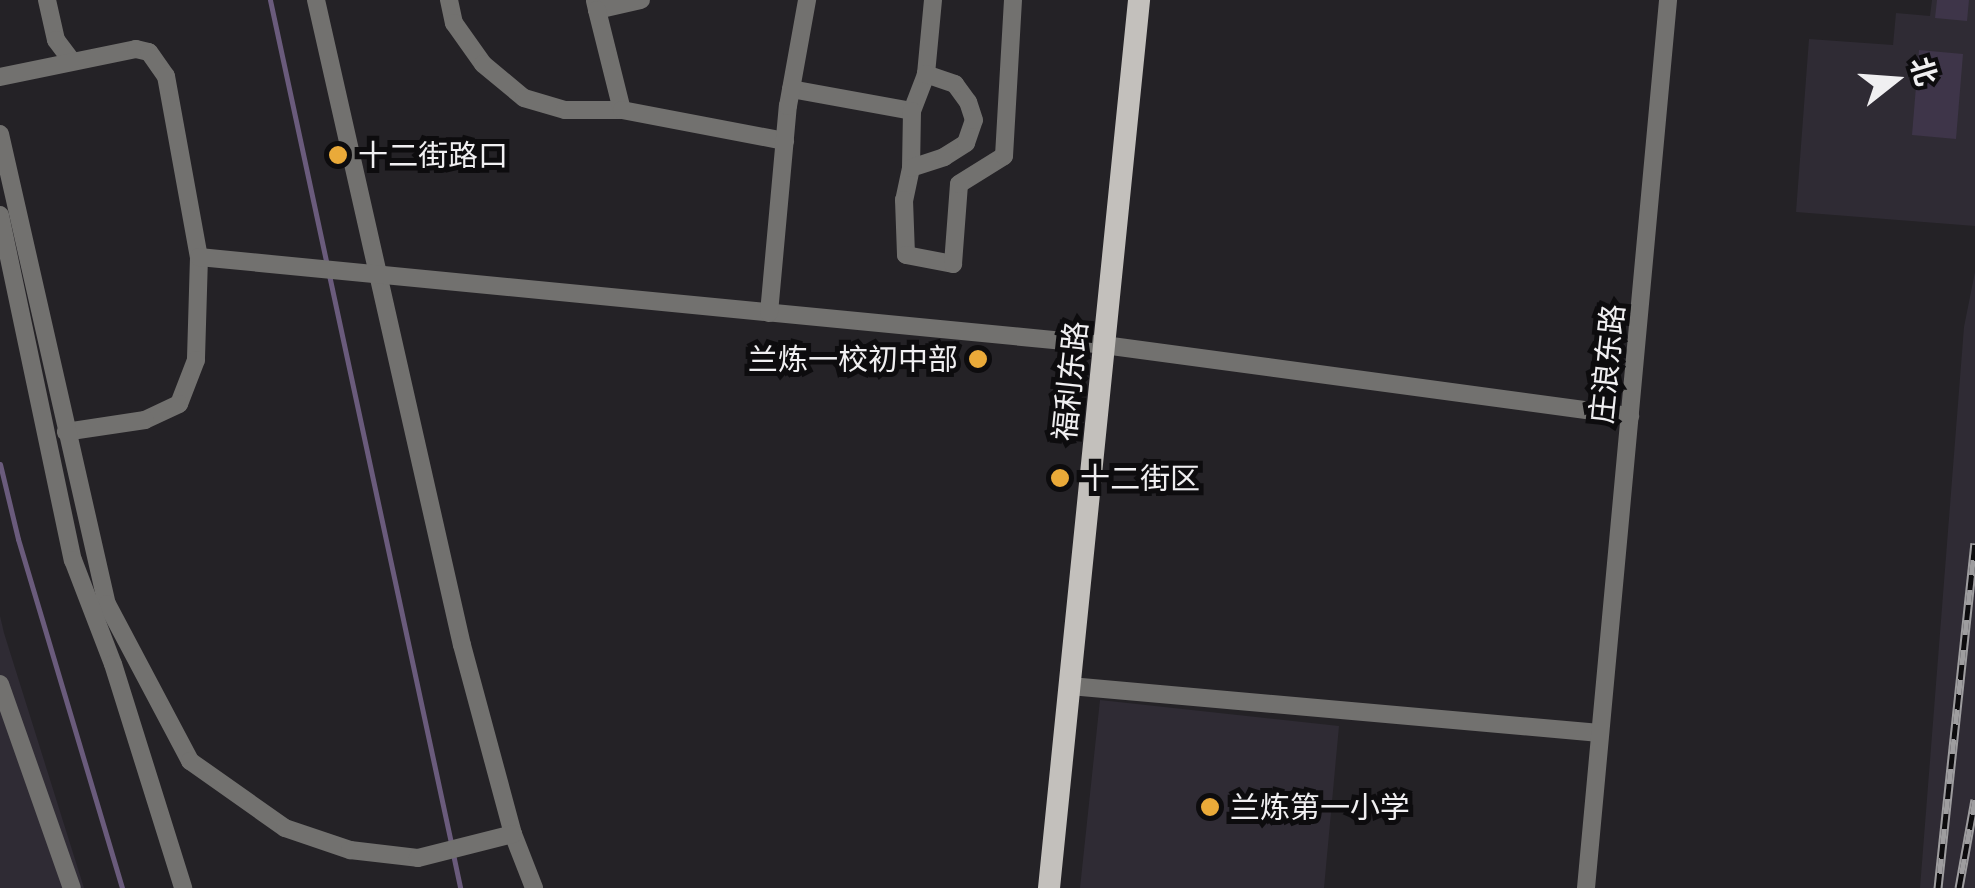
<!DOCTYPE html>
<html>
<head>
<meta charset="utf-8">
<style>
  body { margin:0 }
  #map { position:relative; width:1975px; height:888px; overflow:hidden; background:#242226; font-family:"PT Serif","Noto Sans SC",serif }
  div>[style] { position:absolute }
  .built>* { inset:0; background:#2f2b34 }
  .green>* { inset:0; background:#3e3549 }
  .stream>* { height:5px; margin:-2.5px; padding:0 2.5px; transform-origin:2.5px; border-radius:2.5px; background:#6a5b7c }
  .minor>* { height:18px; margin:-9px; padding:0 9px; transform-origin:9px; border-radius:9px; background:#72716f }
  .major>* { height:22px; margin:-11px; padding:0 11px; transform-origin:11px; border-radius:11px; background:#c3c0bc }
  .rail>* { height:9px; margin-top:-4.5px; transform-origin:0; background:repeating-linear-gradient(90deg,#0d0c0e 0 15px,#9e9d9f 0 30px); box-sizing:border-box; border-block:2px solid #9e9d9f }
  .dots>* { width:28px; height:28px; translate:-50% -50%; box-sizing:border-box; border:5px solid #0d0c0e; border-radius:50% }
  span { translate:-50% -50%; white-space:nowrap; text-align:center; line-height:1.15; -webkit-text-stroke:10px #0d0c0e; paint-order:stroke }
  .poi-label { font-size:30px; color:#f0eff1 }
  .left { translate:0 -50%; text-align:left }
  .right { translate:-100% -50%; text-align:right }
  .street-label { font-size:30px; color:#f0eff1 }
  .north { position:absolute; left:1845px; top:30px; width:100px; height:100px; -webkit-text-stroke:8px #0d0c0e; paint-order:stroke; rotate:73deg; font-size:28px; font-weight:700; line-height:40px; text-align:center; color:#f0eff1 }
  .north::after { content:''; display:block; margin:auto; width:35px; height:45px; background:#f0eff1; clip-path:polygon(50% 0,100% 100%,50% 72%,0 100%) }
</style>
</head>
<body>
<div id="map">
  <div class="built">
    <i style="clip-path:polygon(1932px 0,1975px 0,1975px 226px,1796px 212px,1809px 39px,1893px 45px,1896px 13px,1930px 16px)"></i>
    <i style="clip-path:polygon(1975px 272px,1975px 888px,1920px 888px,1964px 327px)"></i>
    <i style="clip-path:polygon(0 616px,4px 633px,84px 888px,0 888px)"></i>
    <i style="clip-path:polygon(1100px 700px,1339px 726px,1324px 888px,1080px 888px)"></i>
  </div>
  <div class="green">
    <i style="clip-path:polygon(1937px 0,1969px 0,1967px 21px,1935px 18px)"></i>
    <i style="clip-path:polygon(1919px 50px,1963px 54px,1956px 139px,1912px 135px)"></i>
  </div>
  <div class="stream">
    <i style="left:270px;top:0;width:862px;rotate:77.88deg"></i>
    <i style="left:0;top:464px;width:77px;rotate:76.5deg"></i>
    <i style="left:18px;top:539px;width:364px;rotate:73.4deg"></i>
    <i style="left:453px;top:854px;width:35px;rotate:78deg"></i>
  </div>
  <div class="minor">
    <i style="left:47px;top:0;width:41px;rotate:77.3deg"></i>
    <i style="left:56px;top:40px;width:26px;rotate:53deg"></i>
    <i style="left:316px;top:0;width:661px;rotate:77.25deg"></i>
    <i style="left:462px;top:645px;width:196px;rotate:74.9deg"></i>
    <i style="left:513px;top:834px;width:58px;rotate:68.7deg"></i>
    <i style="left:449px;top:0;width:24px;rotate:78deg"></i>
    <i style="left:454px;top:23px;width:50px;rotate:54.7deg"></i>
    <i style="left:483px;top:64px;width:53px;rotate:39.7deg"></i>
    <i style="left:524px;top:98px;width:43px;rotate:16.3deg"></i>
    <i style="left:565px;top:110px;width:57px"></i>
    <i style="left:595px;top:1px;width:9px;rotate:77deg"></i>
    <i style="left:597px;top:10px;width:45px;rotate:-12.8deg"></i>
    <i style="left:597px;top:10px;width:103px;rotate:76deg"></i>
    <i style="left:622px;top:110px;width:166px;rotate:10.8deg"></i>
    <i style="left:0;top:77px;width:139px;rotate:-11.6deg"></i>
    <i style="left:136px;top:49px;width:13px;rotate:13deg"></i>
    <i style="left:149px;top:52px;width:29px;rotate:55deg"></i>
    <i style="left:166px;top:76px;width:184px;rotate:79.7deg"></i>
    <i style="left:199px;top:257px;width:103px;rotate:91.7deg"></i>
    <i style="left:196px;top:360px;width:47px;rotate:111.1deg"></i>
    <i style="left:179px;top:404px;width:38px;rotate:155deg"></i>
    <i style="left:145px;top:420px;width:80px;rotate:171.4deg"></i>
    <i style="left:791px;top:89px;width:123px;rotate:10.3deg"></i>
    <i style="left:912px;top:111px;width:40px;rotate:-69deg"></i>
    <i style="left:926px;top:74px;width:74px;rotate:-84.6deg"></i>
    <i style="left:912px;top:111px;width:57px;rotate:91deg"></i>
    <i style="left:911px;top:168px;width:33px;rotate:102deg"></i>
    <i style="left:904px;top:200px;width:55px;rotate:87.9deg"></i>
    <i style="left:906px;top:255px;width:48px;rotate:10.8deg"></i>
    <i style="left:953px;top:264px;width:80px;rotate:-85.7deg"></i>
    <i style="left:959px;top:184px;width:53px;rotate:-31.9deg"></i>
    <i style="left:1004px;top:156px;width:156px;rotate:-86.7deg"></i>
    <i style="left:0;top:134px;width:482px;rotate:77.2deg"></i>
    <i style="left:107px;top:604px;width:178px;rotate:62.1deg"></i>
    <i style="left:190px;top:761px;width:116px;rotate:35.2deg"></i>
    <i style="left:285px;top:828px;width:69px;rotate:18.7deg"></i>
    <i style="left:350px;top:850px;width:68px;rotate:6.7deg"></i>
    <i style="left:418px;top:858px;width:98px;rotate:-14.2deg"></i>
    <i style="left:911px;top:168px;width:35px;rotate:-18deg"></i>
    <i style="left:944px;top:157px;width:26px;rotate:-32deg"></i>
    <i style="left:966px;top:143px;width:24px;rotate:-71deg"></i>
    <i style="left:974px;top:120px;width:19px;rotate:-108deg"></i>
    <i style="left:968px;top:102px;width:22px;rotate:-126deg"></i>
    <i style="left:955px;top:84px;width:31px;rotate:-161deg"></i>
    <i style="left:0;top:215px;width:353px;rotate:78.1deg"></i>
    <i style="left:73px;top:560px;width:111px;rotate:69deg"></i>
    <i style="left:113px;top:664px;width:235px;rotate:72.6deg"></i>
    <i style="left:199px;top:257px;width:909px;rotate:5.55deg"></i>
    <i style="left:1104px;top:345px;width:531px;rotate:7.69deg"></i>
    <i style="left:769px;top:313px;width:208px;rotate:-84.8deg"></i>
    <i style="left:788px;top:106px;width:108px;rotate:-79.8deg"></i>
    <i style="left:0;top:684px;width:216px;rotate:70.6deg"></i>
    <i style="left:1070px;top:686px;width:532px;rotate:5.07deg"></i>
    <i style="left:1586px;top:888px;width:892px;rotate:-84.72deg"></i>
  </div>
  <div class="major">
    <i style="left:1049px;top:888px;width:893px;rotate:-84.21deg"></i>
  </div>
  <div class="rail">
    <i style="left:1938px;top:888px;width:347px;rotate:-83.9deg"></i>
    <i style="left:1959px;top:888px;width:90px;rotate:-79.8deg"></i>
  </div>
  <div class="dots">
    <i style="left:338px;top:155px;background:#eaaa39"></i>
    <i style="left:978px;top:359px;background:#eaaa39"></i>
    <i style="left:1060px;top:478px;background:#eaaa39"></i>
    <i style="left:1210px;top:807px;background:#eaaa39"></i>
  </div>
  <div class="poi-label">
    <span class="left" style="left:358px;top:155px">十二街路口</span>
    <span class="right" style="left:958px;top:359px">兰炼一校初中部</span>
    <span class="left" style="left:1080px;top:478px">十二街区</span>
    <span class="left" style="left:1230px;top:807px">兰炼第一小学</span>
  </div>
  <div class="street-label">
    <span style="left:1607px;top:364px;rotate:-84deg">庄浪东路</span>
    <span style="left:1070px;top:381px;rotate:-84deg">福利东路</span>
  </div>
  <div class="north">北</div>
</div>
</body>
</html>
